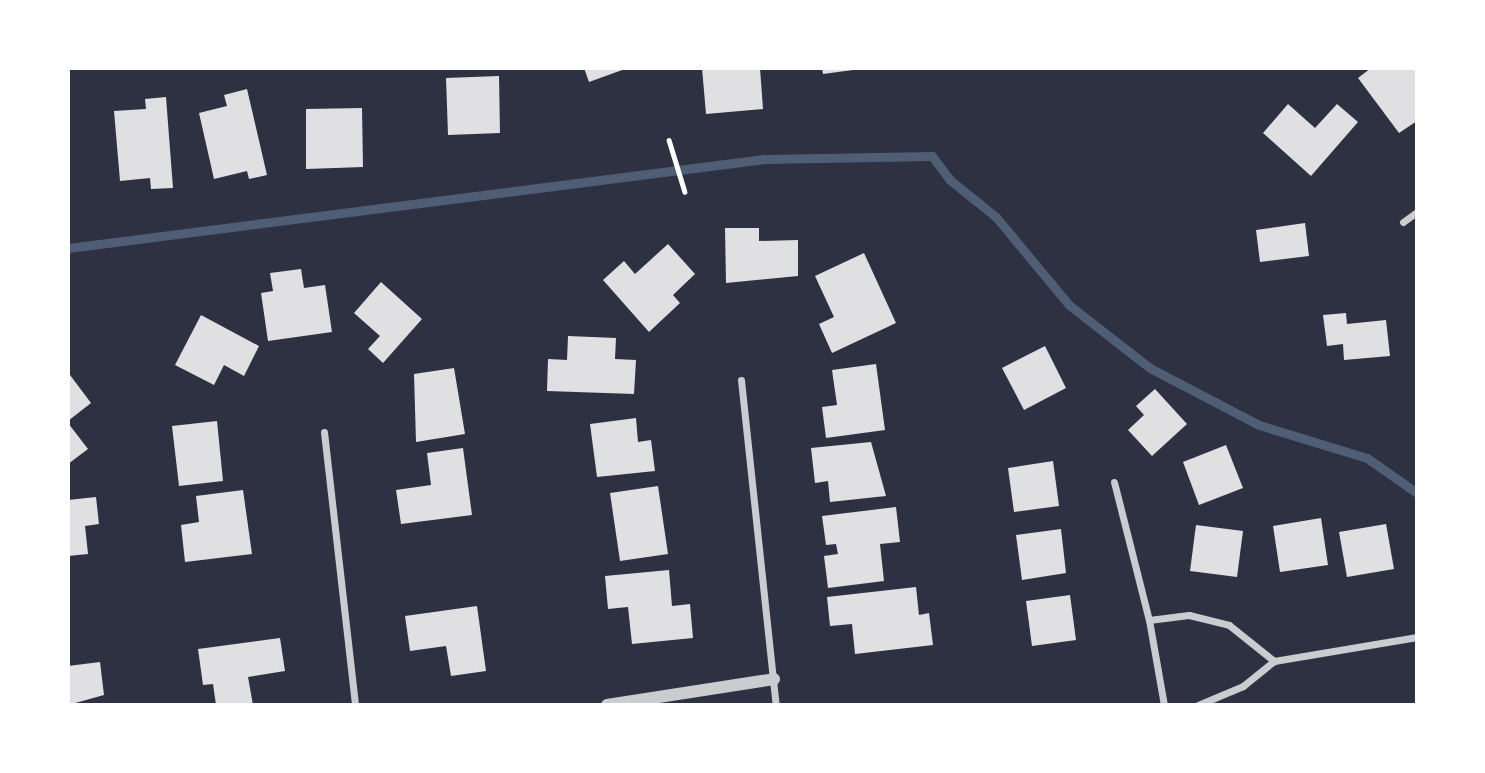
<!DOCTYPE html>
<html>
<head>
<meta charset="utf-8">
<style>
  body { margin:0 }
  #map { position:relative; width:1485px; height:773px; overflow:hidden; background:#2d3142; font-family:"Nunito Sans",sans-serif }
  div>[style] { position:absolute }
  .stream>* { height:9px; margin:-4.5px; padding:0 4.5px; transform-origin:4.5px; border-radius:4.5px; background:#4f5d75 }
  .building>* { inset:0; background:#e0e0e3 }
  .path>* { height:4.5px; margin:-2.25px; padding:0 2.25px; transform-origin:2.25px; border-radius:2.25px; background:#fff }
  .minor>* { height:7px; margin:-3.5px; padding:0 3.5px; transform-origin:3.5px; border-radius:3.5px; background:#caccd0 }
  .tertiary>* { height:12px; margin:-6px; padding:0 6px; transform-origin:6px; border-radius:6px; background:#caccd0 }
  span { translate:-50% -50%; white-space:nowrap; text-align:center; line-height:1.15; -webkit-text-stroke:6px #fff; paint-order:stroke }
  .frame { position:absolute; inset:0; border:70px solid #fff; pointer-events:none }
</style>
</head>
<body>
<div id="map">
  <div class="stream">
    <i style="left:68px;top:248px;width:703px;rotate:-7.28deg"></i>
    <i style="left:765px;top:159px;width:167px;rotate:-1deg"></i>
    <i style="left:932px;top:156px;width:30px;rotate:53deg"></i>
    <i style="left:950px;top:180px;width:59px;rotate:38.8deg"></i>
    <i style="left:996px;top:217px;width:114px;rotate:50.3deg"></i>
    <i style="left:1069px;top:305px;width:103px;rotate:37.9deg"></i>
    <i style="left:1150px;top:368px;width:123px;rotate:27.6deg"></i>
    <i style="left:1259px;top:425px;width:113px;rotate:17deg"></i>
    <i style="left:1367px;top:458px;width:61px;rotate:35deg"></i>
  </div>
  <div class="building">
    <i style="clip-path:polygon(584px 68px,625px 68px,625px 69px,589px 82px)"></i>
    <i style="clip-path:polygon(702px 68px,760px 68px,763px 109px,706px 114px)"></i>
    <i style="clip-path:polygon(822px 68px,853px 68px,853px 70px,823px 74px)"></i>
    <i style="clip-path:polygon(1371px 68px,1417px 68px,1417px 121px,1399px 133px,1358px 78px)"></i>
    <i style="clip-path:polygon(499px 76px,500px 133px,448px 135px,446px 78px)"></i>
    <i style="clip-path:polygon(247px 89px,267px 175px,249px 179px,247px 171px,214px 179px,199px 113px,227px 106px,224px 95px)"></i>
    <i style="clip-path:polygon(166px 97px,173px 188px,151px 189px,150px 178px,120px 181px,114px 111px,146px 109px,145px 99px)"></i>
    <i style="clip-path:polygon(1288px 104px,1315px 128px,1337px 104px,1358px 122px,1311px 176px,1263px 133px)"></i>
    <i style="clip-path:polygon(362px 108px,363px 167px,306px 169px,306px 109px)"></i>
    <i style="clip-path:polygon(1305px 223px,1309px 256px,1260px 262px,1256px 230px)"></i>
    <i style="clip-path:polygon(725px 228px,759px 228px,759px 241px,798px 240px,798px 276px,726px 283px)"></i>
    <i style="clip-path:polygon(668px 244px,695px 274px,673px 295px,680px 303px,649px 332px,603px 280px,624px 261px,635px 274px)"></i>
    <i style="clip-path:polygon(864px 253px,896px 323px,832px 353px,819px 324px,834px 317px,815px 276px)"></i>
    <i style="clip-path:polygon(301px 269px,304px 288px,325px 285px,332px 332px,268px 341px,261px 293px,273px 291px,270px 273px)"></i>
    <i style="clip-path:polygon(381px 282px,422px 319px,383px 363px,368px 349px,380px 336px,354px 313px)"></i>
    <i style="clip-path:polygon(1346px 313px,1347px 324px,1386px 320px,1390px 356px,1344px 360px,1343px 344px,1327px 346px,1323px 315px)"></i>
    <i style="clip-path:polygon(201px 315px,259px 346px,244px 376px,224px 365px,214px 385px,175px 365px)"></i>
    <i style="clip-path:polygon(568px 336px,616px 338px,615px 359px,636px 360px,634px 394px,547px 391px,548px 359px,567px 360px)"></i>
    <i style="clip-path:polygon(1045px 346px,1066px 388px,1024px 410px,1002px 368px)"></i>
    <i style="clip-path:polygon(876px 364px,885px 430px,826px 438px,822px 407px,837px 405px,832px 370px)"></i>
    <i style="clip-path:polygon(454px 368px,465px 434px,416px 442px,414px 374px)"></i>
    <i style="clip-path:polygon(70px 375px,91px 403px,68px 421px,68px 377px)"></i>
    <i style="clip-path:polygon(1155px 389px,1187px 424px,1152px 456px,1128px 430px,1144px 415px,1136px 406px)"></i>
    <i style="clip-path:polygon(636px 418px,638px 442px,651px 440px,655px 471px,597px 477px,590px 424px)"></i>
    <i style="clip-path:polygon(217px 421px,223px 481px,179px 486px,172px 426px)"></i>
    <i style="clip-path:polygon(68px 423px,88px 449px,68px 464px)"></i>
    <i style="clip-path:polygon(871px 442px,886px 496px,830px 502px,828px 481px,815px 483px,811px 448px)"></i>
    <i style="clip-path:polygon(1226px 445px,1243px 488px,1199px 505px,1183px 462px)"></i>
    <i style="clip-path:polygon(463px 448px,472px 515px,401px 524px,396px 490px,431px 485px,427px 453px)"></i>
    <i style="clip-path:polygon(1053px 461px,1059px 506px,1014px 512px,1008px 468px)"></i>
    <i style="clip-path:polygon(658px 486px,668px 554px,620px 561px,610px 493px)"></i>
    <i style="clip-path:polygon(243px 490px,252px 554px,185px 562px,181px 525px,199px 522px,196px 496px)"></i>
    <i style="clip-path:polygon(96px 497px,99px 524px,85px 526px,88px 554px,68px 556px,68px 500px)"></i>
    <i style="clip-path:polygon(896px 507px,900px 542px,880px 544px,884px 581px,828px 588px,824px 556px,838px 554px,836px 544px,826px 545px,822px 516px)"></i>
    <i style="clip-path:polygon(1321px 518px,1328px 565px,1280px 572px,1273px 526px)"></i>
    <i style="clip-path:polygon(1386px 524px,1394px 569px,1347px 577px,1339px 532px)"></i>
    <i style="clip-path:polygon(1196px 525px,1243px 531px,1237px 577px,1190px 571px)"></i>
    <i style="clip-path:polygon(1061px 529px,1066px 573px,1022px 580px,1016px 535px)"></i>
    <i style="clip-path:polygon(669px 570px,672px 606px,690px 604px,693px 638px,632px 644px,628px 607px,608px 609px,605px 576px)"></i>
    <i style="clip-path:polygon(916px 587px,919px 615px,929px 613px,933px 645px,855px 654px,852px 624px,830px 626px,827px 597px)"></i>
    <i style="clip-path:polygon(1070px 595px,1076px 640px,1032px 646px,1026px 601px)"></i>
    <i style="clip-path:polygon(477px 606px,486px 671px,451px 676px,446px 646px,410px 651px,405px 616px)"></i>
    <i style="clip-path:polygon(280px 638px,285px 671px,248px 677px,253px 705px,216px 705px,213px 684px,203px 685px,198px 649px)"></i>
    <i style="clip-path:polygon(100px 662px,104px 695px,68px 705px,68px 666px)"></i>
  </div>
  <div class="path">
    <i style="left:669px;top:140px;width:54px;rotate:72.9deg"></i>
  </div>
  <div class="minor">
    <i style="left:1403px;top:222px;width:17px;rotate:-36deg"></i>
    <i style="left:741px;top:380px;width:327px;rotate:83.9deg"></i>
    <i style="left:324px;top:432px;width:275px;rotate:83.5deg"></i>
    <i style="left:1114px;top:482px;width:142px;rotate:75.8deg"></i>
    <i style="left:1149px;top:620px;width:40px;rotate:-7.1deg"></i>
    <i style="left:1189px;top:615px;width:41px;rotate:14deg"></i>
    <i style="left:1229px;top:625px;width:58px;rotate:38.7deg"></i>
    <i style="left:1149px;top:620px;width:86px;rotate:80deg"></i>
    <i style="left:1198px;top:705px;width:49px;rotate:-22.9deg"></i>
    <i style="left:1243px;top:686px;width:40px;rotate:-39deg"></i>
    <i style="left:1274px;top:661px;width:145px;rotate:-9.5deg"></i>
  </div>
  <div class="tertiary">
    <i style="left:607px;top:705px;width:169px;rotate:-8.8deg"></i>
  </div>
  <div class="frame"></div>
</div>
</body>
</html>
